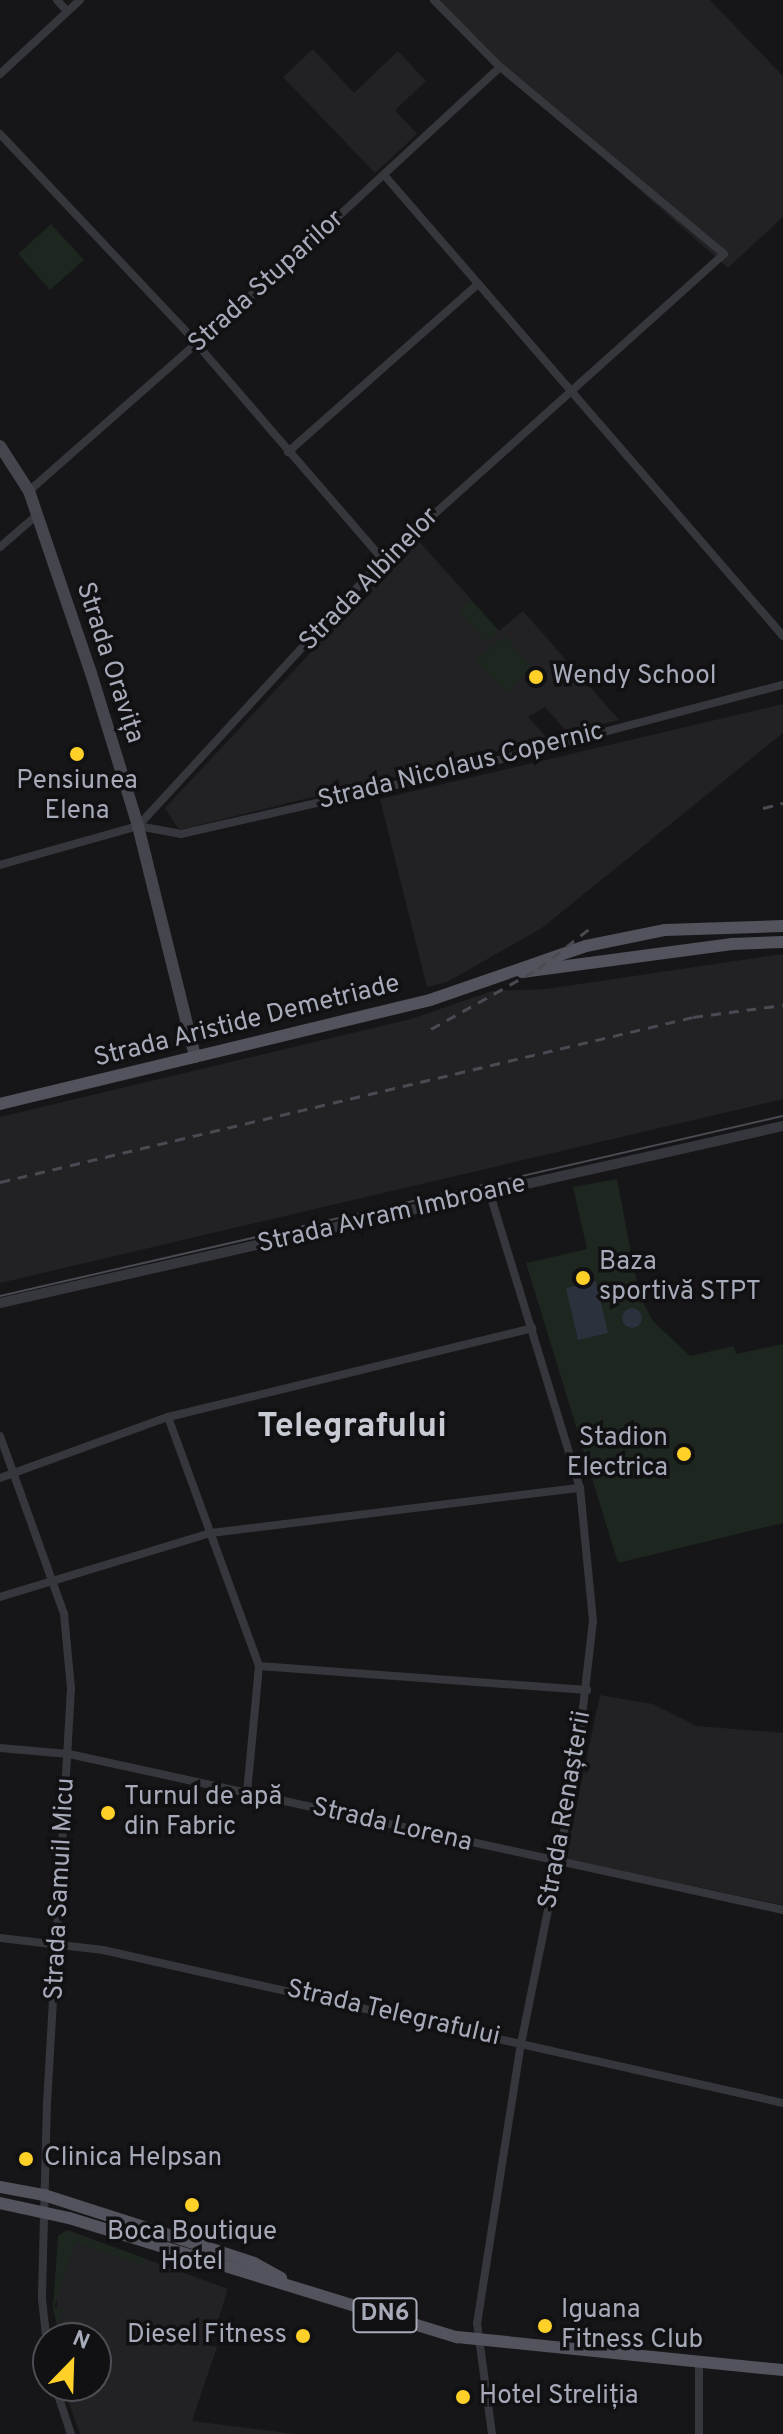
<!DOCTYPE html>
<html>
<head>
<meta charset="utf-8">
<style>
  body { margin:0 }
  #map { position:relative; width:783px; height:2434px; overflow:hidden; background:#161618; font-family:Overpass,sans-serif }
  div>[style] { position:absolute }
  .built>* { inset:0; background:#222225 }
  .green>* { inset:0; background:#1d261f }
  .water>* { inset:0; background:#2b323d }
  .round { border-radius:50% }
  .minor>* { height:8px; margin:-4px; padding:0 4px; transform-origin:4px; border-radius:4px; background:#36373d }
  .tertiary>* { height:10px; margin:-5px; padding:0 5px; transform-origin:5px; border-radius:5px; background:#36373d }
  .secondary>* { height:12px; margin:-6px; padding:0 6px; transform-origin:6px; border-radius:6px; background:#44454d }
  .primary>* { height:12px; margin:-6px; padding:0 6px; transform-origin:6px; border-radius:6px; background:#52535c }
  .tram>* { height:2px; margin:-1px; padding:0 1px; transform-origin:1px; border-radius:1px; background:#494a52 }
  .rail>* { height:3px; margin-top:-1.5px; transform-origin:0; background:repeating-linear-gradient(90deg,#494a52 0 10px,transparent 0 18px) }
  .dots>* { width:22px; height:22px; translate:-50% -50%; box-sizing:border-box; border:4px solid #111113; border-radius:50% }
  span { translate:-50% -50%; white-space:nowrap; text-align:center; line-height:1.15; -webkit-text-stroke:7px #111113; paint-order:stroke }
  .shield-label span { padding:2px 6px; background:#111113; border:2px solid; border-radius:6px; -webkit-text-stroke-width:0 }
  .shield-label { font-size:24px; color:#a7aab9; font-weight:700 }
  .street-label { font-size:26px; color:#a7aab9 }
  .poi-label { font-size:26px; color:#a7aab9 }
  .left { translate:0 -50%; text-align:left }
  .right { translate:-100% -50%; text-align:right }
  .district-label { font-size:34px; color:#c8cad4; font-weight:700 }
  .north { position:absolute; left:32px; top:2322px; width:80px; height:80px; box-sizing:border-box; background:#111113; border:2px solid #4d4e55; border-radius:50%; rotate:23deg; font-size:22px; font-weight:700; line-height:32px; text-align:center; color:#a7aab9 }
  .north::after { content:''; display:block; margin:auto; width:28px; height:36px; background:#fed028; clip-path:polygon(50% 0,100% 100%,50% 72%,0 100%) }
</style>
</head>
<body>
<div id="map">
  <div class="built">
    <i style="clip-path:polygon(434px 0,710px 0,783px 76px,783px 217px,728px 268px,500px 67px)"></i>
    <i style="clip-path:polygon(313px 49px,354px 93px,398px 51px,426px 81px,395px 110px,417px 134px,375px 173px,283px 77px)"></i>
    <i style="clip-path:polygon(417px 539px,499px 631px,523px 611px,619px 720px,568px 733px,545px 707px,528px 717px,548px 739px,179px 830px,165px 808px)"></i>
    <i style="clip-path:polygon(783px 704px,783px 733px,542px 928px,447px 982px,427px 987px,380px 799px)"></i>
    <i style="clip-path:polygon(783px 954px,783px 1099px,0 1283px,0 1117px,411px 1019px,492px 991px,546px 989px)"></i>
    <i style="clip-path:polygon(600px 1695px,653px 1704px,697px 1726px,783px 1733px,783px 1905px,565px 1859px)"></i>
    <i style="clip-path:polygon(67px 2230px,228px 2289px,210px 2345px,217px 2347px,192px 2421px,295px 2434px,80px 2434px,63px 2386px,96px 2386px,96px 2338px,56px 2338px,58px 2236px)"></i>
  </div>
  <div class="green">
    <i style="clip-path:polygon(51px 224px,84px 260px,50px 290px,18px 254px)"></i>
    <i style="clip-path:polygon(471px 600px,499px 631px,486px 642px,458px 611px)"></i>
    <i style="clip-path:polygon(505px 636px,533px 668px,506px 693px,476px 661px)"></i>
    <i style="clip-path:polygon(617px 1179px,639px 1294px,652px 1320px,690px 1356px,734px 1346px,736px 1354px,783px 1344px,783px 1523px,618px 1563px,526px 1263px,587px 1249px,573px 1187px)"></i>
    <i style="clip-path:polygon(67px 2230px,146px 2259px,144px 2266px,76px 2242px,54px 2307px,62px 2311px,57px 2325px,53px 2308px,58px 2236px)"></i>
  </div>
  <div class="water">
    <i style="clip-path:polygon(596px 1281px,608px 1333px,578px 1340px,566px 1288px)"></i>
    <i class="round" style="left:622px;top:1308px;width:20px;height:20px"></i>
  </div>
  <div class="minor">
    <i style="left:57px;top:0;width:15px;rotate:48deg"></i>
    <i style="left:0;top:74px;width:109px;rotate:-42.8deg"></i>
    <i style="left:0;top:134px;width:267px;rotate:46.7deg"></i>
    <i style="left:183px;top:328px;width:306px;rotate:49.2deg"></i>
    <i style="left:385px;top:176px;width:608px;rotate:49.13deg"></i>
    <i style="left:288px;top:452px;width:254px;rotate:-41.5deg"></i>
    <i style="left:29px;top:491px;width:349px;rotate:-41.4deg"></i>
    <i style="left:291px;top:260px;width:284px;rotate:-42.7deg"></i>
    <i style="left:0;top:547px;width:49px;rotate:-40.9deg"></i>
    <i style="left:138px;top:826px;width:44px;rotate:10.5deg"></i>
    <i style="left:181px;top:834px;width:290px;rotate:-12.9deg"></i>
    <i style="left:464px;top:769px;width:330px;rotate:-14.8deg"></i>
    <i style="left:0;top:865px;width:143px;rotate:-15.8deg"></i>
    <i style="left:138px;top:826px;width:362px;rotate:-47.4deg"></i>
    <i style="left:383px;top:560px;width:458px;rotate:-41.9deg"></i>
    <i style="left:724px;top:254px;width:292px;rotate:-140.1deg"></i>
    <i style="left:500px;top:67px;width:94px;rotate:-134.6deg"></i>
    <i style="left:490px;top:1194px;width:307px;rotate:73deg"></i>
    <i style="left:580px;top:1488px;width:134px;rotate:84.4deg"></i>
    <i style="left:593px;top:1621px;width:156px;rotate:96.6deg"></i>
    <i style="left:575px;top:1776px;width:272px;rotate:101.4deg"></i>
    <i style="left:521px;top:2043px;width:283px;rotate:98.9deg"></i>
    <i style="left:477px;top:2323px;width:112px;rotate:82.3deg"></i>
    <i style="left:168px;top:1417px;width:265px;rotate:69.9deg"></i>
    <i style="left:259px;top:1666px;width:127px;rotate:95.4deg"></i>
    <i style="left:0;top:1436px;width:189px;rotate:70.2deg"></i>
    <i style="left:64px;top:1614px;width:74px;rotate:84.6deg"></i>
    <i style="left:71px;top:1688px;width:416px;rotate:93.3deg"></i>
    <i style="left:47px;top:2103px;width:196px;rotate:91.5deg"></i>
    <i style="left:42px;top:2299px;width:54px;rotate:83.7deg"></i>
    <i style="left:0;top:1478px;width:179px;rotate:-20deg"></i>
    <i style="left:168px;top:1417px;width:375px;rotate:-13.7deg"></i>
    <i style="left:0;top:1597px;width:220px;rotate:-16.9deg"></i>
    <i style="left:211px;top:1533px;width:372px;rotate:-7deg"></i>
    <i style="left:259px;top:1666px;width:329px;rotate:4.2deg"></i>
    <i style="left:0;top:1748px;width:69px;rotate:5deg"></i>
    <i style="left:69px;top:1754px;width:731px;rotate:12.32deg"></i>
    <i style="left:0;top:1938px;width:104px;rotate:6.6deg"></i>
    <i style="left:103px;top:1950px;width:697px;rotate:12.68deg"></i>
    <i style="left:699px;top:2363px;width:71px;rotate:90deg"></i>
    <i style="left:55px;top:2386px;width:51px;rotate:71.6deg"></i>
  </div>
  <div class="tertiary">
    <i style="left:0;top:1303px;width:803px;rotate:-12.74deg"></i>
  </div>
  <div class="secondary">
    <i style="left:0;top:446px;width:54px;rotate:57.2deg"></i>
    <i style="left:29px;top:491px;width:192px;rotate:71.2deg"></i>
    <i style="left:91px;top:673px;width:160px;rotate:72.9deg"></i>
    <i style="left:138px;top:826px;width:238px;rotate:76.1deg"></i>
  </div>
  <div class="primary">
    <i style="left:522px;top:972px;width:212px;rotate:-7.6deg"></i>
    <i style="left:732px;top:944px;width:51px;rotate:-2.2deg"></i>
    <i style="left:0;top:1104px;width:442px;rotate:-13.6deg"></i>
    <i style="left:430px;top:1000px;width:165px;rotate:-19.1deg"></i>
    <i style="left:586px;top:946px;width:81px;rotate:-11.4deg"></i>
    <i style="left:665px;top:930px;width:118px;rotate:-1.9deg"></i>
    <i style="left:0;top:2187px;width:45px;rotate:10.3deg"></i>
    <i style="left:44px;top:2195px;width:144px;rotate:17.8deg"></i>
    <i style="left:181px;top:2239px;width:77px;rotate:18.2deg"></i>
    <i style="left:254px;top:2263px;width:31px;rotate:29deg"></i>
    <i style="left:0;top:2203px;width:71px;rotate:12.3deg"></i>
    <i style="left:69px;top:2218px;width:406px;rotate:17.1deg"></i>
    <i style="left:457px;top:2337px;width:328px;rotate:5.8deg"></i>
  </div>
  <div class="tram">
    <i style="left:0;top:1296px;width:803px;rotate:-12.95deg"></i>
  </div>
  <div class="rail">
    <i style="left:763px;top:808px;width:21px;rotate:-14deg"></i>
    <i style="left:431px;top:1029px;width:123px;rotate:-29.3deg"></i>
    <i style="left:538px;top:969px;width:65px;rotate:-38.1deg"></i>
    <i style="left:0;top:1182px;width:712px;rotate:-13.39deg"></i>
    <i style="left:693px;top:1017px;width:91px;rotate:-7.6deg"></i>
  </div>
  <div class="dots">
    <i style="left:536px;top:677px;background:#fed028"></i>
    <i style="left:77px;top:754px;background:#fed028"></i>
    <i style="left:583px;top:1278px;background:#fed028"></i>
    <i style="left:684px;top:1454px;background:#fed028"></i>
    <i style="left:108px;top:1813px;background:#fed028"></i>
    <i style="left:26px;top:2159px;background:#fed028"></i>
    <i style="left:192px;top:2205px;background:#fed028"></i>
    <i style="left:545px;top:2326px;background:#fed028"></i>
    <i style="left:303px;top:2336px;background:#fed028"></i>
    <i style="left:463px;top:2397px;background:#fed028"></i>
  </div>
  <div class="shield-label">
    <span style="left:385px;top:2315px">DN6</span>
  </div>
  <div class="street-label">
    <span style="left:267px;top:282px;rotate:-42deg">Strada Stuparilor</span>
    <span style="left:370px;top:580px;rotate:-46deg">Strada Albinelor</span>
    <span style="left:109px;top:663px;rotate:72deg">Strada Oravița</span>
    <span style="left:461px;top:767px;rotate:-14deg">Strada Nicolaus Copernic</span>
    <span style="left:247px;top:1022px;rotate:-14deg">Strada Aristide Demetriade</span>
    <span style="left:392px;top:1215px;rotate:-13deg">Strada Avram Imbroane</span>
    <span style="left:566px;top:1810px;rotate:-80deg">Strada Renașterii</span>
    <span style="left:392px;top:1826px;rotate:13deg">Strada Lorena</span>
    <span style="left:61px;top:1889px;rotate:-87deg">Strada Samuil Micu</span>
    <span style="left:393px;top:2014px;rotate:13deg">Strada Telegrafului</span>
  </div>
  <div class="poi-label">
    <span class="left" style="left:552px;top:677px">Wendy School</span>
    <span style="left:77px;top:797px">Pensiunea<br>Elena</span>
    <span class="left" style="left:599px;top:1278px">Baza<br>sportivă STPT</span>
    <span class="right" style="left:668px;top:1454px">Stadion<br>Electrica</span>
    <span class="left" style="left:124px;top:1813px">Turnul de apă<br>din Fabric</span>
    <span class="left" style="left:44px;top:2159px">Clinica Helpsan</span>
    <span style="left:192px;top:2248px">Boca Boutique<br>Hotel</span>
    <span class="left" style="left:561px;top:2326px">Iguana<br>Fitness Club</span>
    <span class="right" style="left:287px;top:2336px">Diesel Fitness</span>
    <span class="left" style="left:479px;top:2397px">Hotel Streliția</span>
  </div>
  <div class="district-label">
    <span style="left:352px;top:1428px">Telegrafului</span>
  </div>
  <div class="north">N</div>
</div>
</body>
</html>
